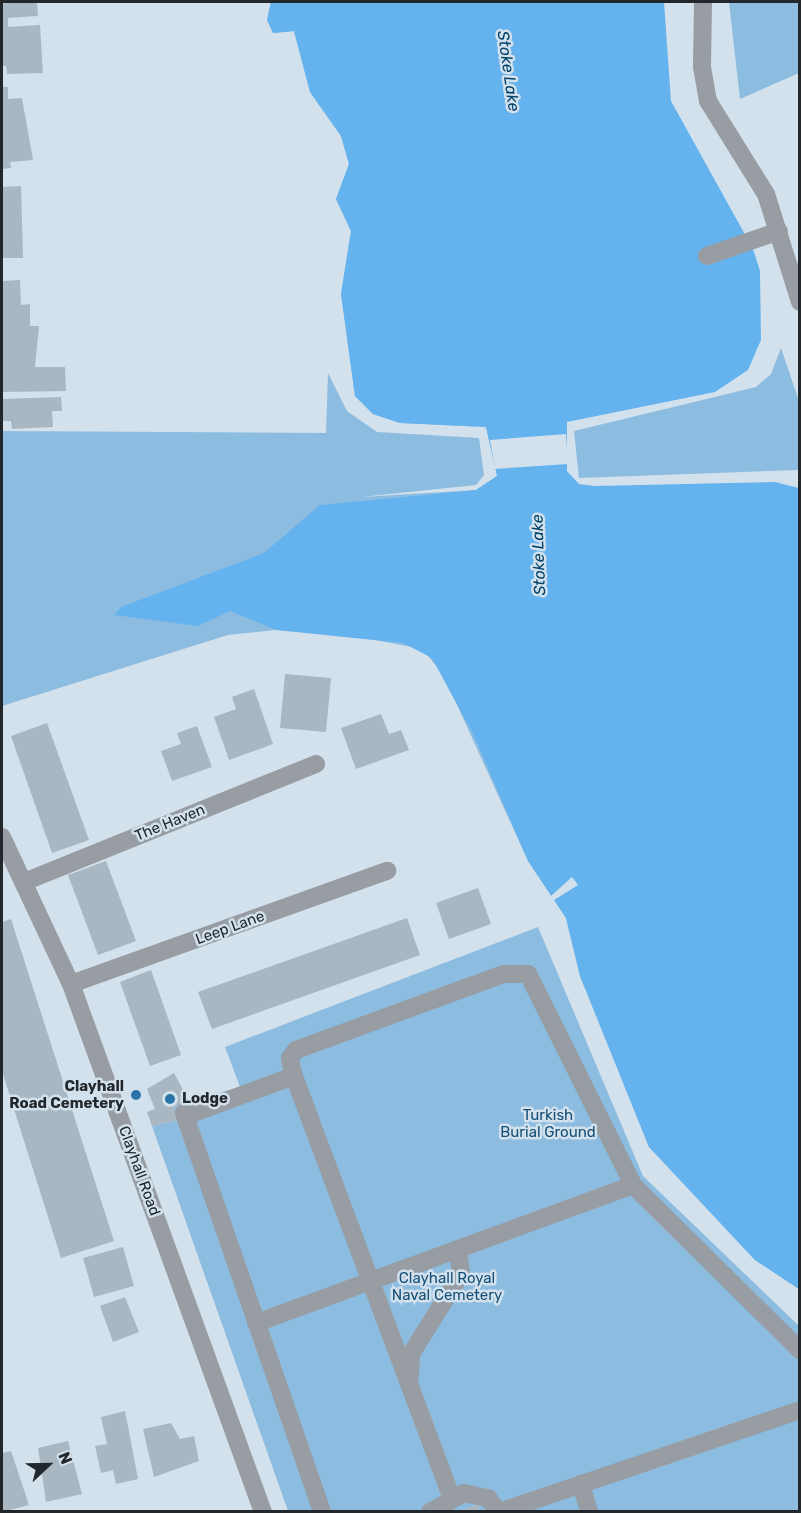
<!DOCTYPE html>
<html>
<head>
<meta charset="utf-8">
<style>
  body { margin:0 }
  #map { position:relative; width:801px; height:1513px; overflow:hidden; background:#d3e1ed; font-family:Rubik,sans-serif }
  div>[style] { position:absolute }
  .green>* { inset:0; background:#8dbce1 }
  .water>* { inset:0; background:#65b3ee }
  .pier>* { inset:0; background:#d3e1ed }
  .building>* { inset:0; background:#a9b7c2 }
  .minor>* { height:18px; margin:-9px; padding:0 9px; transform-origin:9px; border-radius:9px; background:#979da2 }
  .dots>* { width:16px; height:16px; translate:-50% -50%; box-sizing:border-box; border:3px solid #d3e1ed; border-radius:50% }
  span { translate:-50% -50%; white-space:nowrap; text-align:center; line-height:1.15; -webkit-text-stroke:5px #d3e1ed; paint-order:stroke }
  .street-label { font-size:15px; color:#22272c }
  .poi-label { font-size:15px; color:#22272c; font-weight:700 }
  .right { translate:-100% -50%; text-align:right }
  .left { translate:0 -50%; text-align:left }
  .park-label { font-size:15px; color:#144f76 }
  .water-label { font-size:16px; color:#014268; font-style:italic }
  .frame { position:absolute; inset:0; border:3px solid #22272c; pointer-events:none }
  .north { position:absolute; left:18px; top:1435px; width:60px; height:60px; -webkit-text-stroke:4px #d3e1ed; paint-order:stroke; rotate:68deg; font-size:16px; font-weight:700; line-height:24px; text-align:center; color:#22272c }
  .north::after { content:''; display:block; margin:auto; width:21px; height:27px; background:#22272c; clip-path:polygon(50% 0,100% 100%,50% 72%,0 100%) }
</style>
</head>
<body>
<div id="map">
  <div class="green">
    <i style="clip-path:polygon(271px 2px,294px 22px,510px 420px,799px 1289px,755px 1260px,649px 1147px,580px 976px,566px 918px,528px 861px,443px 674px,422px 649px,339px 633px,276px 630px,228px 635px,2px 706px,2px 431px,326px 433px,328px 373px,347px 411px,377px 432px,479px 438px,484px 475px,476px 485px,361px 497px,476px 490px,497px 476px,486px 427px,400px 423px,373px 414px,355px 396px,341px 294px,351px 231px,336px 199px,349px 164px,341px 136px,310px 92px,294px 31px,273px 33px,267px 20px)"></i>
    <i style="clip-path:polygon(729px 2px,799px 2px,799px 73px,740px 99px)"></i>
    <i style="clip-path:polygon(781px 348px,799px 401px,799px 470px,579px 478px,574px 431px,756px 387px,771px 374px)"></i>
    <i style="clip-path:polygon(538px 927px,643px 1176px,799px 1326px,799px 1511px,288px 1511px,152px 1126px,178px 1120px,174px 1106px,240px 1087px,225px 1047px)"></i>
  </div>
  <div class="water">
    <i style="clip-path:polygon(271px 2px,664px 2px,671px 101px,753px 249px,760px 271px,761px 340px,748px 370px,715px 392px,567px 422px,567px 471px,579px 484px,595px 486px,775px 482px,799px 488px,799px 1289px,755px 1260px,649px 1147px,580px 976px,566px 918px,528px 861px,474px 736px,432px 658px,403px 643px,276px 630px,230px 611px,198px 626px,114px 615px,121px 607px,264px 553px,320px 505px,476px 490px,497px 476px,486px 427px,400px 423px,373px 414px,355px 396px,341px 294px,351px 231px,336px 199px,349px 164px,341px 136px,310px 92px,294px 31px,273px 33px,267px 20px)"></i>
  </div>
  <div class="pier">
    <i style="clip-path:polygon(566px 434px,568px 464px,495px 469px,490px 440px)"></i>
    <i style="clip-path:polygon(537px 876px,551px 896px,572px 877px,578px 885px,554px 900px,562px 916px)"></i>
  </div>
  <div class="building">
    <i style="clip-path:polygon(2px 2px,37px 2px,38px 16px,8px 18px,8px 27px,40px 25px,43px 73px,7px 74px,6px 66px,2px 66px)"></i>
    <i style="clip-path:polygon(2px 87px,8px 87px,8px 99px,22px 98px,33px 160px,10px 162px,11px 168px,2px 169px)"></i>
    <i style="clip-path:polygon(21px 186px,23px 258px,2px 258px,2px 187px)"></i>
    <i style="clip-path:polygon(20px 280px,21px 305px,30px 304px,30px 326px,39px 326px,35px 367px,65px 367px,66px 391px,2px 392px,2px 281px)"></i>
    <i style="clip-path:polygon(61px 397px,62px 411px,52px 411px,53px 427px,12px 429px,11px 421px,2px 421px,2px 399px)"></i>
    <i style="clip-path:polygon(285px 674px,331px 678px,326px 732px,280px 728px)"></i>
    <i style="clip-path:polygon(254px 689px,273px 744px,229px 760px,214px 717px,236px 709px,232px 697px)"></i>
    <i style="clip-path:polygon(381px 714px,389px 734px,401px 730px,409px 750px,356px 769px,341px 728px)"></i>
    <i style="clip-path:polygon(47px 723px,89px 840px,52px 853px,11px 736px)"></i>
    <i style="clip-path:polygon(197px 726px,212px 767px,172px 781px,161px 751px,181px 744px,177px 733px)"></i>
    <i style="clip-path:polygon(106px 861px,136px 941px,98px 955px,68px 875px)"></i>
    <i style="clip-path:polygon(478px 888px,491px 924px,449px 939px,436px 903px)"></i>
    <i style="clip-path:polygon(407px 918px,420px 955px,212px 1029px,198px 992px)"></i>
    <i style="clip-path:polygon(11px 919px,114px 1241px,61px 1258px,2px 1071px,2px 922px)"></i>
    <i style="clip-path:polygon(151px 970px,181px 1055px,150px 1066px,120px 982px)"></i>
    <i style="clip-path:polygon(174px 1073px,191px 1105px,174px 1106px,178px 1120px,152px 1126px,147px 1112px,155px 1109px,147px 1089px)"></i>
    <i style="clip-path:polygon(123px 1247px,134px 1286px,94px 1297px,83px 1258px)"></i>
    <i style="clip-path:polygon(125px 1297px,139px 1332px,113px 1342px,100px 1306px)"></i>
    <i style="clip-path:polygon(125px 1411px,138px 1479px,116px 1484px,113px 1470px,101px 1473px,95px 1446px,107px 1444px,101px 1417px)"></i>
    <i style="clip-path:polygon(171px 1423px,180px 1439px,194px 1436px,199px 1461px,154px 1477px,143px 1429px)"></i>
    <i style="clip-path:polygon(68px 1441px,82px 1494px,46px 1502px,38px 1448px)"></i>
    <i style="clip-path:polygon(11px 1451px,29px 1505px,2px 1512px,2px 1453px)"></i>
    <i style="clip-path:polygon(478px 1504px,481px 1512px,458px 1512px,458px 1511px)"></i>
  </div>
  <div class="minor">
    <i style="left:703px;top:2px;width:65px;rotate:90.9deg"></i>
    <i style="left:702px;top:67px;width:35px;rotate:80deg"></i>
    <i style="left:708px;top:101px;width:110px;rotate:58.1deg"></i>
    <i style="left:766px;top:194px;width:113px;rotate:72.5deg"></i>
    <i style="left:707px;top:256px;width:76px;rotate:-19.1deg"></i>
    <i style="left:2px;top:837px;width:162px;rotate:64.9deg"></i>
    <i style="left:71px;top:984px;width:562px;rotate:70.02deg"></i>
    <i style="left:24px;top:882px;width:315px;rotate:-22deg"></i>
    <i style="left:71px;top:984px;width:336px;rotate:-19.7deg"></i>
    <i style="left:184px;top:1113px;width:422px;rotate:70.9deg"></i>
    <i style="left:185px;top:1116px;width:116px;rotate:-20.2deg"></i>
    <i style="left:256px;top:1323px;width:401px;rotate:-20.1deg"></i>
    <i style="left:410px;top:1376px;width:22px;rotate:-87deg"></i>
    <i style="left:411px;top:1354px;width:94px;rotate:-58deg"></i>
    <i style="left:461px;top:1274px;width:25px;rotate:-97deg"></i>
    <i style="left:581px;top:1484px;width:29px;rotate:74deg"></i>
    <i style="left:451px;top:1496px;width:451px;rotate:-110.5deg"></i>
    <i style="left:293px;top:1074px;width:16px;rotate:-101deg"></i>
    <i style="left:290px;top:1058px;width:10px;rotate:-53deg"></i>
    <i style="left:296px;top:1050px;width:221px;rotate:-20.1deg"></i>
    <i style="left:504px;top:974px;width:24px"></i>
    <i style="left:528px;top:974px;width:236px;rotate:63.5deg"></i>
    <i style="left:633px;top:1185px;width:235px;rotate:44.7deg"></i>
    <i style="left:430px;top:1512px;width:39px;rotate:-29deg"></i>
    <i style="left:464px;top:1493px;width:25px;rotate:12deg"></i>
    <i style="left:488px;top:1498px;width:18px;rotate:52deg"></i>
    <i style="left:499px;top:1512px;width:318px;rotate:-18.7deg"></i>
  </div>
  <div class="dots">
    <i style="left:136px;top:1095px;background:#2a74a7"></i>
    <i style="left:170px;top:1099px;background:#2a74a7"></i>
  </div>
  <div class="street-label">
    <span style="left:170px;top:823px;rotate:-22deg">The Haven</span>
    <span style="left:230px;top:928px;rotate:-20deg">Leep Lane</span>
    <span style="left:139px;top:1171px;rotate:70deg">Clayhall Road</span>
  </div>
  <div class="poi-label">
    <span class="right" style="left:124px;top:1095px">Clayhall<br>Road Cemetery</span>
    <span class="left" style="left:182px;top:1099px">Lodge</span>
  </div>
  <div class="park-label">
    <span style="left:548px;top:1124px">Turkish<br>Burial Ground</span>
    <span style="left:447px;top:1287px">Clayhall Royal<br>Naval Cemetery</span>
  </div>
  <div class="water-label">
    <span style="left:508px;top:71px;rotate:82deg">Stoke Lake</span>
    <span style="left:539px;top:555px;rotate:-92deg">Stoke Lake</span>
  </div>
  <div class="frame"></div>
  <div class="north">N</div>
</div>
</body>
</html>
